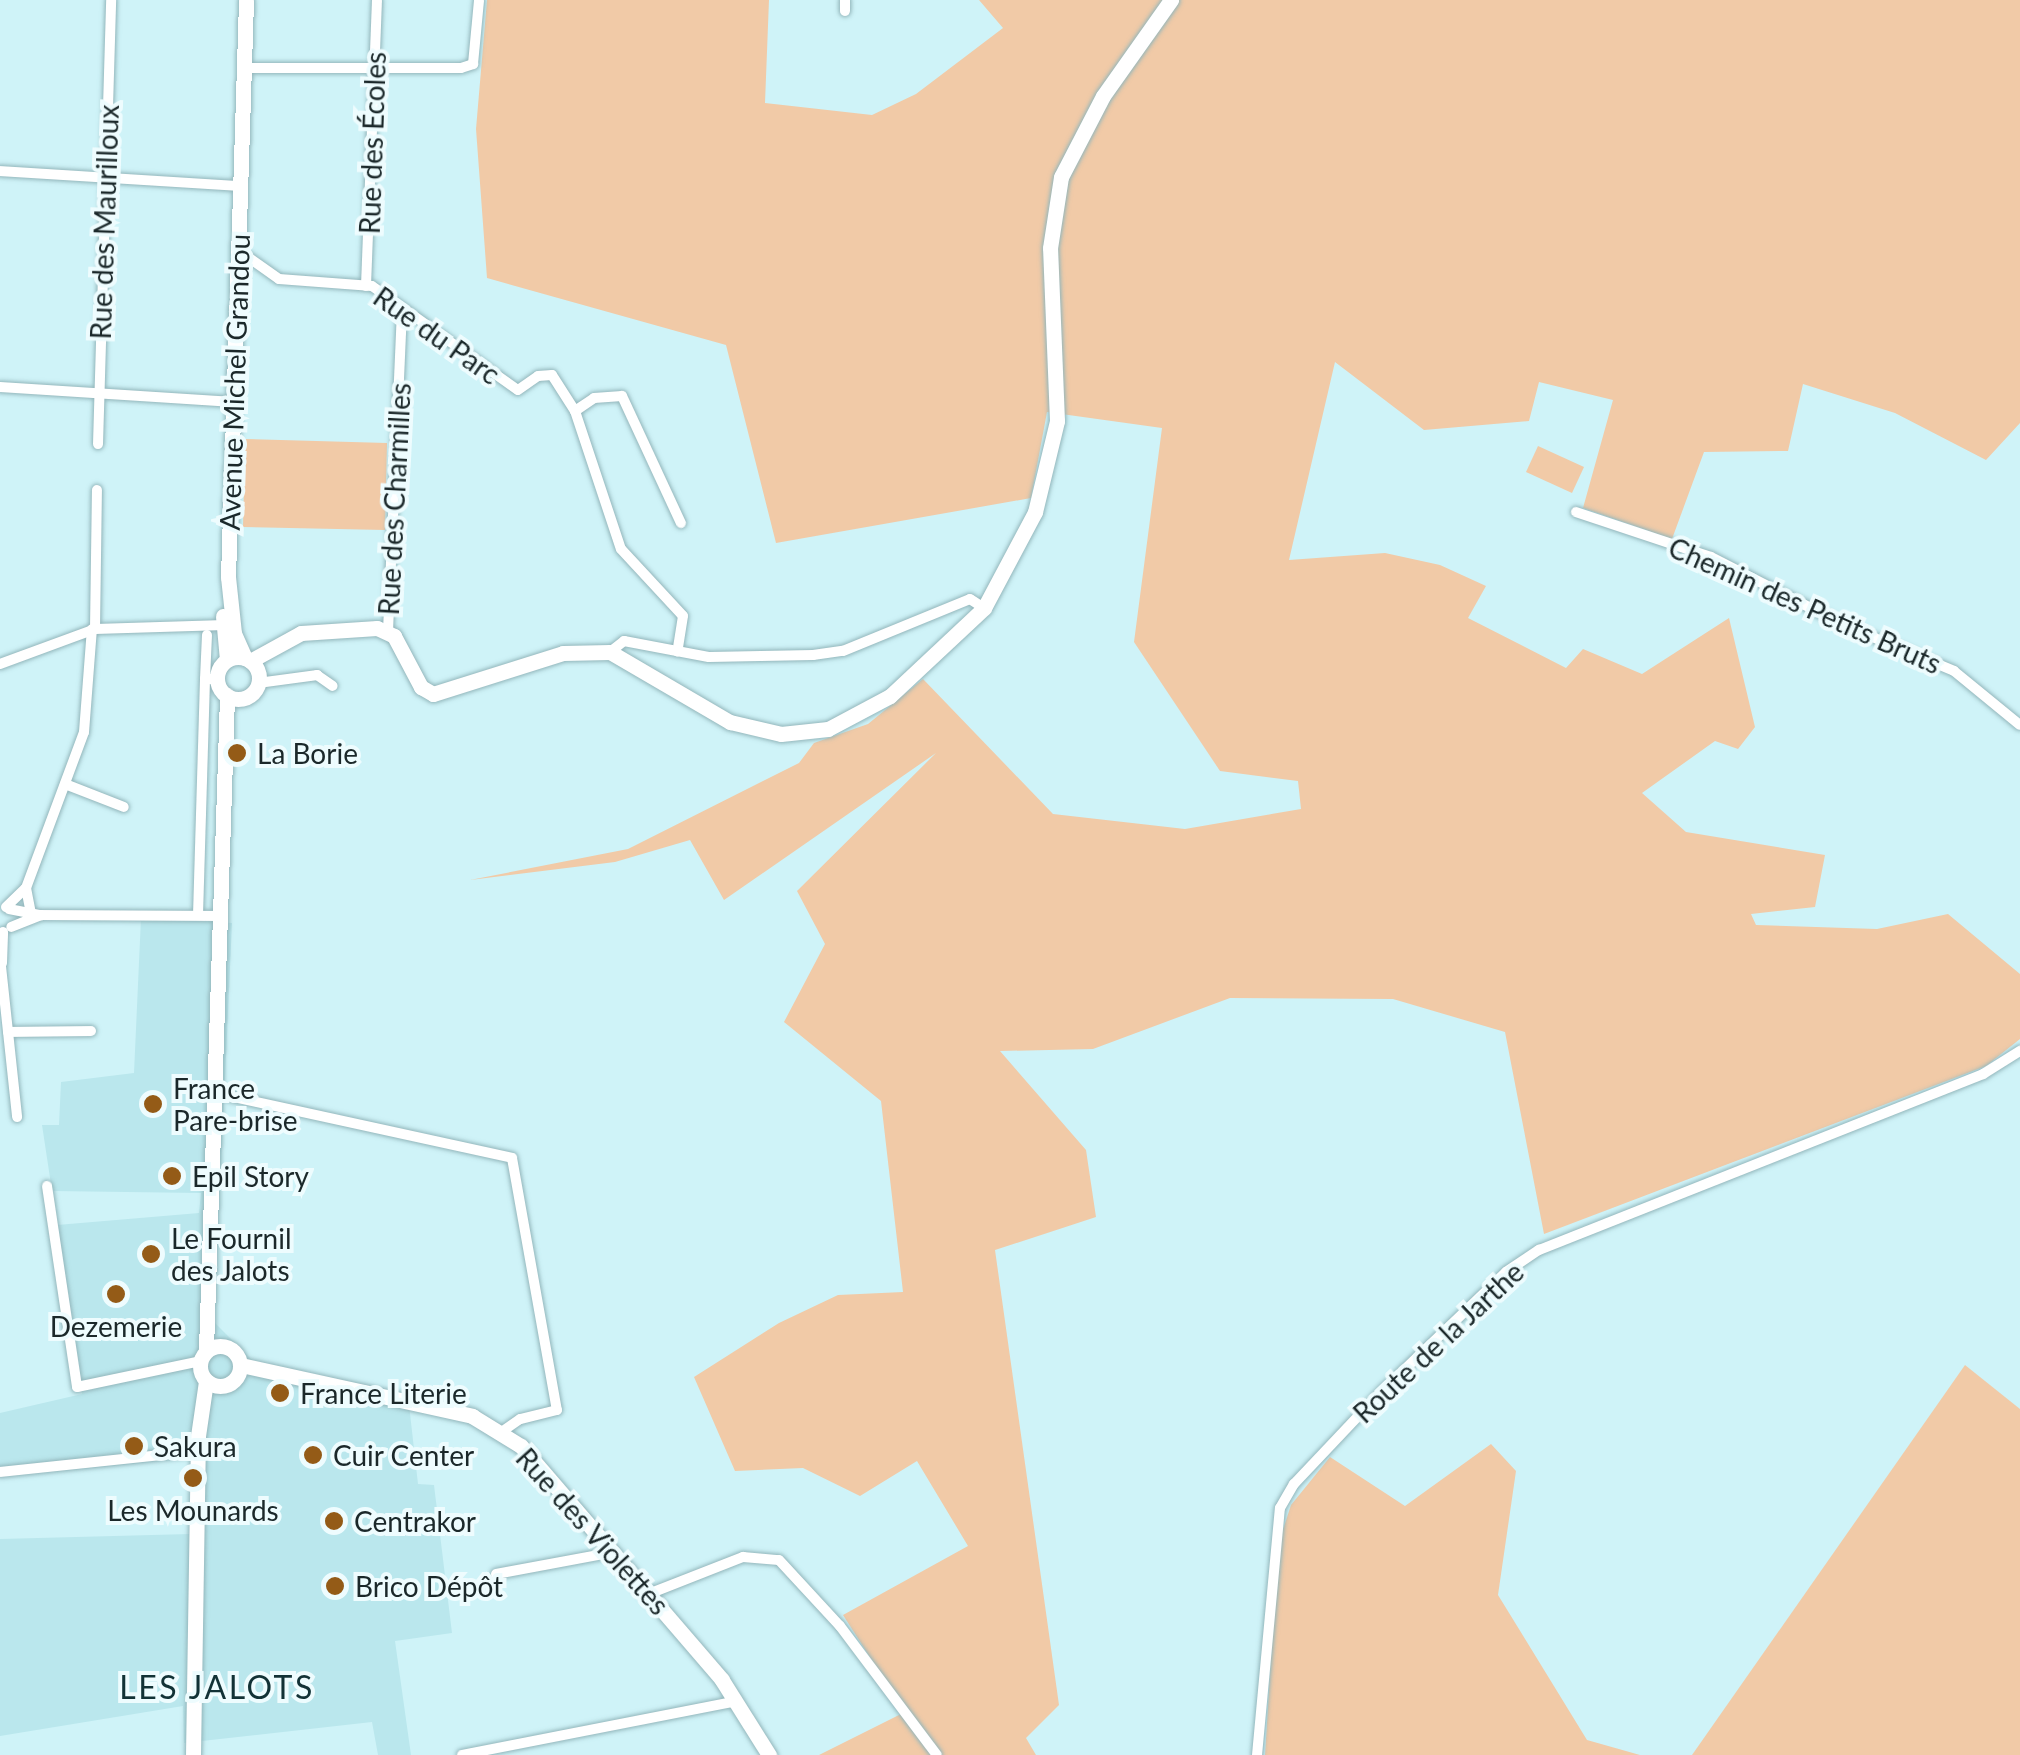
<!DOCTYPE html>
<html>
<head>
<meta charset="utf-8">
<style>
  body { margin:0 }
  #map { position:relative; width:2020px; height:1755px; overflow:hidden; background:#cff3f8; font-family:Lato,sans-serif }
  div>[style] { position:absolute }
  .built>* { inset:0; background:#bae7ed }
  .green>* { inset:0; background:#f1caa7 }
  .roads { filter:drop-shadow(0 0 2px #93b6bb) drop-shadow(0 0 2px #93b6bb) }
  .street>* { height:10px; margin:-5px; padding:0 5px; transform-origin:5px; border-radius:5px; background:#fff }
  .secondary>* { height:15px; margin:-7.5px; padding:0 7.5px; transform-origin:7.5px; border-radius:7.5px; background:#fff }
  .secondary>.ring { margin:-7.5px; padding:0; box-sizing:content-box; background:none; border:15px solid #fff; border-radius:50% }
  .dots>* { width:28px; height:28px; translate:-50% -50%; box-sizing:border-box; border:5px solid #eefcfe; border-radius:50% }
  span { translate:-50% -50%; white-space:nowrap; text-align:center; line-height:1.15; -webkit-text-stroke:8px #eefcfe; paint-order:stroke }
  .street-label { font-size:28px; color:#1b282a }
  .poi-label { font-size:28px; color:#1b282a }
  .left { translate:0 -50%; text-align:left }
  .quarter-label { font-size:32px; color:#123236; letter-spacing:2.5px }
</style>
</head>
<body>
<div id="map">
  <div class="built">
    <i style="clip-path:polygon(141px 918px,232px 923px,214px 1322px,253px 1361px,408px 1396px,418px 1484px,434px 1485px,452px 1633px,395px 1641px,411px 1755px,378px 1755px,372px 1722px,184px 1743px,183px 1706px,0 1736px,0 1539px,190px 1534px,192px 1458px,0 1477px,0 1413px,82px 1394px,57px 1225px,199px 1213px,201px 1193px,52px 1191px,42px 1125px,59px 1125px,61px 1082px,134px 1073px)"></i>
  </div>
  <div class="green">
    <i style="clip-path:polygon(487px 0,769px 0,765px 103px,872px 115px,916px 94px,1003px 28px,979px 0,2020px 0,2020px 423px,1986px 460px,1895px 413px,1803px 384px,1788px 451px,1704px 452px,1672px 539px,1583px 508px,1613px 400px,1539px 382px,1529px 421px,1424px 430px,1335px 362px,1289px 560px,1385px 553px,1440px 565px,1486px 586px,1468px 618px,1566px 668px,1583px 649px,1642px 674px,1729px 618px,1755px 727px,1738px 749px,1715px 741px,1642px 793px,1686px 832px,1825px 855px,1815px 907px,1751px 914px,1756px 925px,1877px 929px,1948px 914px,2020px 974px,2020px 1039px,1986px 1066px,1544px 1234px,1505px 1032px,1393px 999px,1230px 998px,1093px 1049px,1000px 1051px,1086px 1150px,1096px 1217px,995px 1250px,1059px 1705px,1026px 1738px,1036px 1755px,819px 1755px,905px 1712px,843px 1615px,968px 1546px,917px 1461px,860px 1496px,803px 1468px,735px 1471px,694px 1377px,779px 1323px,838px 1295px,903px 1292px,881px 1101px,784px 1022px,825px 944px,797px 891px,936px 753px,724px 900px,690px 840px,615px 862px,470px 880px,628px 849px,799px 763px,814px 743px,868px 724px,923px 679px,1053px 814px,1185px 829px,1301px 809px,1298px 781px,1220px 771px,1134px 642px,1162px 428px,1047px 412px,1031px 498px,776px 543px,726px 345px,487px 278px,476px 129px)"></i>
    <i style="clip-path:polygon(245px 439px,387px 443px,385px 530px,243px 527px)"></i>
    <i style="clip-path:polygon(1538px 446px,1584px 467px,1572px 493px,1526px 472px)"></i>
    <i style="clip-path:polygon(1965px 1365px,2020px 1409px,2020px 1755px,1692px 1755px)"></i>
    <i style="clip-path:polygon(1491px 1444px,1516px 1471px,1498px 1595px,1587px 1740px,1640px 1755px,1265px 1755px,1278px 1545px,1291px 1505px,1330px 1457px,1405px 1506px)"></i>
  </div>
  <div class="roads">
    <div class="street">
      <i style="left:845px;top:11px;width:11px;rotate:-90deg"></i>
      <i style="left:244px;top:68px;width:217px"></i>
      <i style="left:461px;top:68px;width:13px;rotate:-18deg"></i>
      <i style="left:473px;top:64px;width:64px;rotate:-84.6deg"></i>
      <i style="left:0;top:171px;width:240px;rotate:3.6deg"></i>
      <i style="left:238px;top:250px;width:50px;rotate:35.3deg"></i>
      <i style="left:279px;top:279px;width:93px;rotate:4.3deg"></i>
      <i style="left:372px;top:286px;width:179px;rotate:35.5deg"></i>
      <i style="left:518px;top:390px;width:24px;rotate:-35deg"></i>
      <i style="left:538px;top:376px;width:14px;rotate:-4deg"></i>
      <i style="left:552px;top:375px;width:43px;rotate:57.4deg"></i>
      <i style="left:575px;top:411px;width:145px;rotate:71.6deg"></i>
      <i style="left:621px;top:549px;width:91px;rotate:47.2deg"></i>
      <i style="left:683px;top:616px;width:36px;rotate:99deg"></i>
      <i style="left:366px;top:286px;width:286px;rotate:-87.8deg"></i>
      <i style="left:0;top:387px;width:234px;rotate:3.7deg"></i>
      <i style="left:575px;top:411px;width:23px;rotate:-34deg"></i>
      <i style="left:594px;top:398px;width:28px;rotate:-4deg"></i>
      <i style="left:622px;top:396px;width:140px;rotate:65.1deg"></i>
      <i style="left:98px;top:444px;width:444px;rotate:-88.3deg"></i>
      <i style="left:1576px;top:512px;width:142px;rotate:18.4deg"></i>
      <i style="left:1711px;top:557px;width:152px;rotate:27.1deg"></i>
      <i style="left:1846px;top:626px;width:117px;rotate:22.6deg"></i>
      <i style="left:1954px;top:671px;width:85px;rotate:39.3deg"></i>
      <i style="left:95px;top:629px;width:139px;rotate:-89.2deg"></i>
      <i style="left:388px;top:631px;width:323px;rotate:-87.5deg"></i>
      <i style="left:610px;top:652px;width:18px;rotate:-38deg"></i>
      <i style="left:624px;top:641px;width:86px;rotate:10.7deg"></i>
      <i style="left:709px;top:657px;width:104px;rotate:-1.1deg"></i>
      <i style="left:813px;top:655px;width:30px;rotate:-8deg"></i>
      <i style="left:843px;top:651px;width:137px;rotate:-22.3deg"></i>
      <i style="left:970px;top:599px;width:17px;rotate:33deg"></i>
      <i style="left:0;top:664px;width:101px;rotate:-20.2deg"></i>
      <i style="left:95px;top:629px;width:130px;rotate:-1.8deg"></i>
      <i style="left:205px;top:679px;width:44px;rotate:-87.4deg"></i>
      <i style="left:258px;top:683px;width:60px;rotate:-7.7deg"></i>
      <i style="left:317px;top:675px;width:19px;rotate:35deg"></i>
      <i style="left:65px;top:784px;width:63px;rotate:21.3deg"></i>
      <i style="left:26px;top:888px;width:166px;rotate:-69.6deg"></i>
      <i style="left:84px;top:732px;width:103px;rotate:-85.6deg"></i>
      <i style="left:6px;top:907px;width:28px;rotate:-44deg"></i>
      <i style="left:26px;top:888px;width:25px;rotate:79deg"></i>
      <i style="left:9px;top:909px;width:33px;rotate:11deg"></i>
      <i style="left:41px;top:915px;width:32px;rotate:158deg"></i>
      <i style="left:41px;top:915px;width:179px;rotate:0.3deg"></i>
      <i style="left:198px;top:915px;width:236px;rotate:-88.3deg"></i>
      <i style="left:205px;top:679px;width:12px"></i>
      <i style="left:0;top:957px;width:161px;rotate:83.9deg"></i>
      <i style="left:2px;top:963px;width:31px;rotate:-88deg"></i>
      <i style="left:8px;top:1032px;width:83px;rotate:-0.7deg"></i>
      <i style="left:215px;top:1093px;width:304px;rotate:12.3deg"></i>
      <i style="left:512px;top:1158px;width:256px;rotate:79.9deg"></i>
      <i style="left:557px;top:1410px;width:38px;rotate:166deg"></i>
      <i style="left:520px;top:1419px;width:24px;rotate:145deg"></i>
      <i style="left:47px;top:1186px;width:203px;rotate:81.5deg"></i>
      <i style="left:77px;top:1387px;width:126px;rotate:-11.9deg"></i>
      <i style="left:0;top:1472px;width:200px;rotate:-6deg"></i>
      <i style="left:496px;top:1574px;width:121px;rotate:-10.5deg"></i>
      <i style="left:651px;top:1593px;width:99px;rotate:-21.4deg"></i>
      <i style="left:743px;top:1557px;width:36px;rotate:5deg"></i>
      <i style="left:779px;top:1560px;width:90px;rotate:47.3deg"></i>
      <i style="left:840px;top:1626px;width:161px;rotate:53.1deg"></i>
      <i style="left:462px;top:1755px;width:279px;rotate:-11.1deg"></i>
      <i style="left:1257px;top:1755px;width:248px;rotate:-84.7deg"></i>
      <i style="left:1280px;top:1508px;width:28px;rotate:-60deg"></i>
      <i style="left:1294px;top:1484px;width:129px;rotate:-46.6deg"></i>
      <i style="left:1383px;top:1390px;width:170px;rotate:-43.8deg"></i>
      <i style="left:1506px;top:1272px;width:40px;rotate:-34deg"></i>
      <i style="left:1539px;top:1250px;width:478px;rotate:-21.6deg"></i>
      <i style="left:1983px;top:1074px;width:44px;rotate:-31.9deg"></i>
    </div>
    <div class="secondary">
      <i style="left:223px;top:616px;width:44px;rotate:84.8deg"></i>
      <i class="ring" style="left:217px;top:657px;width:27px;height:27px"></i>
      <i style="left:245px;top:658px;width:27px;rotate:-114deg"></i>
      <i style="left:234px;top:633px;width:56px;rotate:-96.1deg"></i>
      <i style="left:228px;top:577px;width:577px;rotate:-88.21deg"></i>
      <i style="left:250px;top:661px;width:58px;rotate:-28.8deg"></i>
      <i style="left:301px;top:633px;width:76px;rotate:-3.8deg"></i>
      <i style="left:377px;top:628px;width:19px;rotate:25deg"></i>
      <i style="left:394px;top:636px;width:58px;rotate:62.1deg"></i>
      <i style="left:421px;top:687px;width:14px;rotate:30deg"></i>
      <i style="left:433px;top:694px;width:136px;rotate:-17.5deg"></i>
      <i style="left:563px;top:653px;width:47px;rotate:-1.2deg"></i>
      <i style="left:610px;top:652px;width:139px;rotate:30.3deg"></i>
      <i style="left:730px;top:722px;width:52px;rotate:13.2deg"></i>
      <i style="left:781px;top:734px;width:47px;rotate:-6.1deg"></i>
      <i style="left:828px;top:729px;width:70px;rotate:-28deg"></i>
      <i style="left:890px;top:696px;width:129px;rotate:-43.1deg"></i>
      <i style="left:984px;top:608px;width:109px;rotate:-62deg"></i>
      <i style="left:1035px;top:512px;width:94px;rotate:-76.4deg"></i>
      <i style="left:1057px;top:421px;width:173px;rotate:-92.3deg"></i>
      <i style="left:1050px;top:248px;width:72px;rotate:-81.2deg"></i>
      <i style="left:1061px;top:177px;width:91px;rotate:-62.6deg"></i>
      <i style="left:1103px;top:96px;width:118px;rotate:-54.7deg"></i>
      <i class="ring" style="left:200px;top:1346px;width:25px;height:25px"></i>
      <i style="left:206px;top:1350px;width:655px;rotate:-88.16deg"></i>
      <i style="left:241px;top:1365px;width:237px;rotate:12.4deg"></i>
      <i style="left:472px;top:1416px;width:57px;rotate:31.5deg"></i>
      <i style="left:521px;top:1446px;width:308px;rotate:49.3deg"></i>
      <i style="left:722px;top:1680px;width:89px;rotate:57.9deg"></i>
      <i style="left:193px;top:1755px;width:319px;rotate:-89.1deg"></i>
      <i style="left:198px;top:1436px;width:56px;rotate:-81.7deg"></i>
    </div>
  </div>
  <div class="dots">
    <i style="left:237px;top:753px;background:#945b17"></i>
    <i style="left:153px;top:1104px;background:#945b17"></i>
    <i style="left:172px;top:1176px;background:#945b17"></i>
    <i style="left:151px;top:1254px;background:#945b17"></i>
    <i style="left:116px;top:1294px;background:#945b17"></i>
    <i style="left:280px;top:1393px;background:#945b17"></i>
    <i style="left:134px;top:1446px;background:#945b17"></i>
    <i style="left:313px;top:1455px;background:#945b17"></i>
    <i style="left:193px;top:1478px;background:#945b17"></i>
    <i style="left:334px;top:1521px;background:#945b17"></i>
    <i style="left:335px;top:1586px;background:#945b17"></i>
  </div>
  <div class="street-label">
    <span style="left:372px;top:143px;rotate:-88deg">Rue des Écoles</span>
    <span style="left:104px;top:222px;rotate:-88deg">Rue des Maurilloux</span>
    <span style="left:437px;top:335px;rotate:35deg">Rue du Parc</span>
    <span style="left:234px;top:382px;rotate:-88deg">Avenue Michel Grandou</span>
    <span style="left:394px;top:499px;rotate:-87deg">Rue des Charmilles</span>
    <span style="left:1805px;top:605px;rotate:24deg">Chemin des Petits Bruts</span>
    <span style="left:1438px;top:1342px;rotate:-43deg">Route de la Jarthe</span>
    <span style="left:593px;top:1531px;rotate:48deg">Rue des Violettes</span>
  </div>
  <div class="poi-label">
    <span class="left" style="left:257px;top:753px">La Borie</span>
    <span class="left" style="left:173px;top:1104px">France<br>Pare-brise</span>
    <span class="left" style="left:192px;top:1176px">Epil Story</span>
    <span class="left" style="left:171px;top:1254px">Le Fournil<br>des Jalots</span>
    <span style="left:116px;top:1326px">Dezemerie</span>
    <span class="left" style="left:300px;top:1393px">France Literie</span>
    <span class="left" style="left:154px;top:1446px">Sakura</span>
    <span class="left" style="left:333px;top:1455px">Cuir Center</span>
    <span style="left:193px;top:1510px">Les Mounards</span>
    <span class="left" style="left:354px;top:1521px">Centrakor</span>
    <span class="left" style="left:355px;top:1586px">Brico Dépôt</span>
  </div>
  <div class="quarter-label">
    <span style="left:217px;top:1687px">LES JALOTS</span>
  </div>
</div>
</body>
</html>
